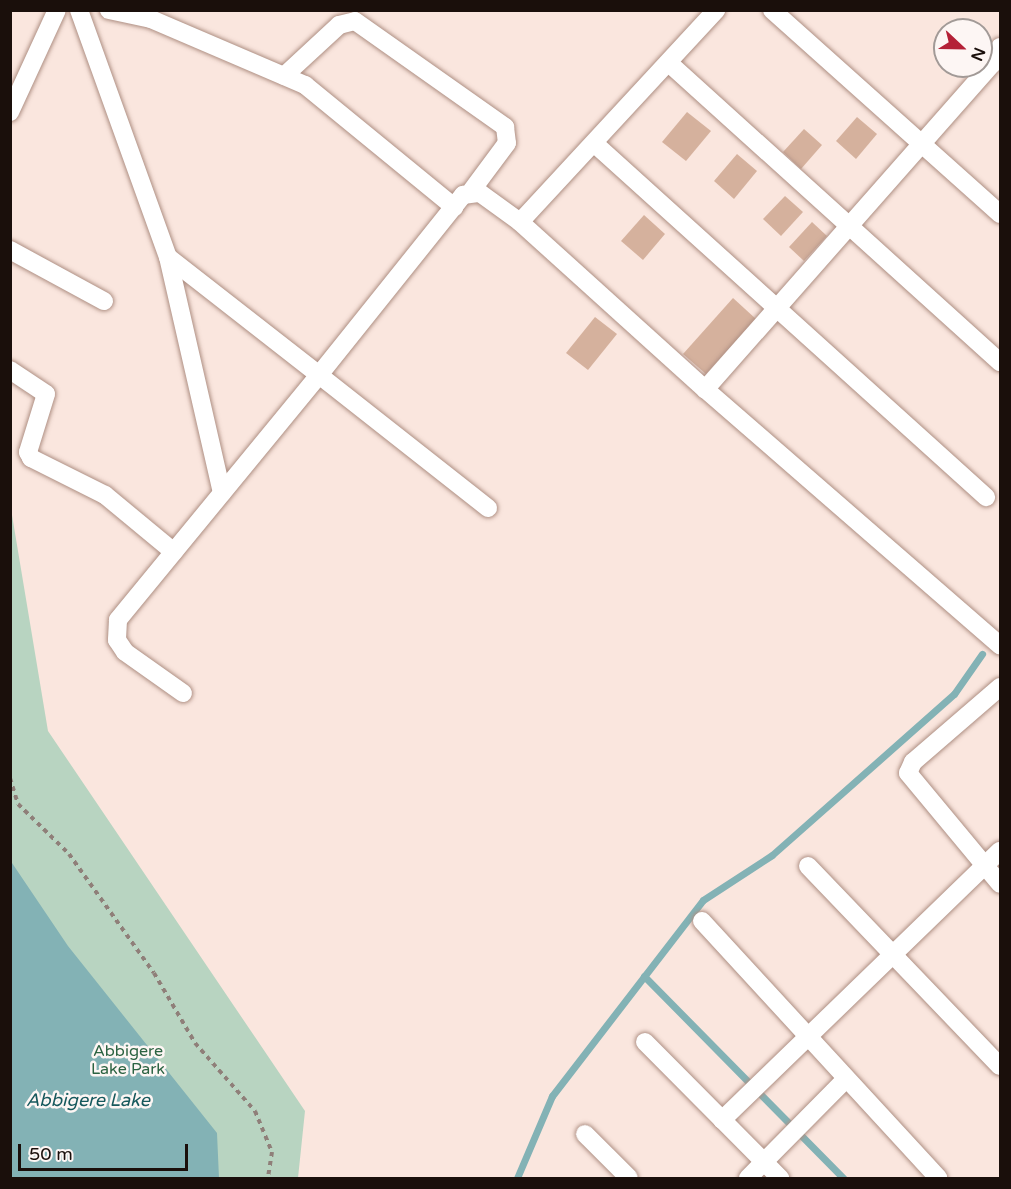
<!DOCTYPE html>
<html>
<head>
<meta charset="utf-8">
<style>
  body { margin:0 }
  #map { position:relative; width:1011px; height:1189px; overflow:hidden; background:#fae6de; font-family:"Varela Round",sans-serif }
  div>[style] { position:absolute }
  .green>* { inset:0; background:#b8d4c1 }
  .water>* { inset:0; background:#83b2b5 }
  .stream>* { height:7px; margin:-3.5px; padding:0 3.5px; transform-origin:3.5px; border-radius:3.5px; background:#83b2b5 }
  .building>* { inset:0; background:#d5b19d }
  .path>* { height:4px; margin-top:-2px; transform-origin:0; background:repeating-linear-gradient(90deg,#8f7f79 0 4.5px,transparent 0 9px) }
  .roads { filter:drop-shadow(0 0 2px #ae8f83) drop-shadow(0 0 2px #ae8f83) }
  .minor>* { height:18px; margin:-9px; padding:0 9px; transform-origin:9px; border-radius:9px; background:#fff }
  span { translate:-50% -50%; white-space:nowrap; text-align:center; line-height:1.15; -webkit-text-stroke:5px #fdf6f4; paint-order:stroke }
  .park-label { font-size:16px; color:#2c6342 }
  .water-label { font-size:18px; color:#17595d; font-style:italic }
  .frame { position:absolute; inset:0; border:12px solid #1a0f0b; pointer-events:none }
  .north { position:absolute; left:933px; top:18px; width:60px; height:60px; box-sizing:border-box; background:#fdf6f4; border:2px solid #a29a97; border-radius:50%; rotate:112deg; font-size:16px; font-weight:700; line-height:24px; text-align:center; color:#1a0f0b }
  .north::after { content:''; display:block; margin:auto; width:21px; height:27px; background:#b42137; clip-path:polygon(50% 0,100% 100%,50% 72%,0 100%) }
  .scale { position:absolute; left:18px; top:1144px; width:170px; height:27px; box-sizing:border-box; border:3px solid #1a0f0b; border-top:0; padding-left:8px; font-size:18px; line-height:21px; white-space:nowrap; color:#1a0f0b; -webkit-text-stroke:4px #fdf6f4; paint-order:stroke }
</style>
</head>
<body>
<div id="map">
  <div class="green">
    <i style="clip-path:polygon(10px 503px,48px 731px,305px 1111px,298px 1178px,11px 1178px)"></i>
  </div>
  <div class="water">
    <i style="clip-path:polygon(10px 860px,68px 946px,217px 1133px,219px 1178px,11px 1178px)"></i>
  </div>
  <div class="stream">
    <i style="left:644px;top:976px;width:284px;rotate:45.4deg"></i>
    <i style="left:517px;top:1178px;width:89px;rotate:-66.9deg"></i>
    <i style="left:552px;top:1096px;width:247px;rotate:-52.4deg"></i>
    <i style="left:703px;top:900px;width:82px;rotate:-33.1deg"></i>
    <i style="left:772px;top:855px;width:243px;rotate:-41.5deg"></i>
    <i style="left:954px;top:694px;width:49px;rotate:-55deg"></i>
  </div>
  <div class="building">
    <i style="clip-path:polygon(687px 112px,711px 131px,686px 161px,662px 142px)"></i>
    <i style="clip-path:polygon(857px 117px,877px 134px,856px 159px,836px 141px)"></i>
    <i style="clip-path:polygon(804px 129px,822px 145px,801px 169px,783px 152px)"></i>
    <i style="clip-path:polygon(737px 154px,757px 171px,734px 199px,714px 181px)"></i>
    <i style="clip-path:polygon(785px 196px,803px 212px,781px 236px,763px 219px)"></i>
    <i style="clip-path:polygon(644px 215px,665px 234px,643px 260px,621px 241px)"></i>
    <i style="clip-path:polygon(812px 222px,827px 236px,804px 261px,789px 247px)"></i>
    <i style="clip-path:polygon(733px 298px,756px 319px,706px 374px,683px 354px)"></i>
    <i style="clip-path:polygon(595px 317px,617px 334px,588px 370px,566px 353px)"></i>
  </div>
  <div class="path">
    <i style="left:10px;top:778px;width:27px;rotate:73deg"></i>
    <i style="left:18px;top:804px;width:71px;rotate:44.4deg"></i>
    <i style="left:69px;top:854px;width:146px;rotate:54.5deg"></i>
    <i style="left:154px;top:973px;width:81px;rotate:59.6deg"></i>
    <i style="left:195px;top:1043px;width:91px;rotate:48.6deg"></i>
    <i style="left:255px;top:1111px;width:44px;rotate:67.5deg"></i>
    <i style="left:272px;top:1152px;width:26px;rotate:99deg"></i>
  </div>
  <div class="roads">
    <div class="minor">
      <i style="left:79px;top:10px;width:263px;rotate:70.2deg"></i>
      <i style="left:168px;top:257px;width:192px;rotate:38deg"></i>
      <i style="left:319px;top:375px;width:317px;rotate:129.4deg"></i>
      <i style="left:118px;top:620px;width:20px;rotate:93deg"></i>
      <i style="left:117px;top:640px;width:14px;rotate:56deg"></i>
      <i style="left:125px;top:652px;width:71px;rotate:35.3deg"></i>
      <i style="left:109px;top:10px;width:43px;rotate:12.1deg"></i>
      <i style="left:151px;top:19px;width:168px;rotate:23.2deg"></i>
      <i style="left:305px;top:85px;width:193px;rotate:39.3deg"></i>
      <i style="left:772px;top:10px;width:306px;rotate:41.8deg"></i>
      <i style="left:1000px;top:47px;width:19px;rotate:115deg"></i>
      <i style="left:992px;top:64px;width:434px;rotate:131.4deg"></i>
      <i style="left:705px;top:389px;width:391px;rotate:41deg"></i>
      <i style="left:670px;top:64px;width:445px;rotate:42.1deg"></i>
      <i style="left:284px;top:76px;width:75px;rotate:-42.8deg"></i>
      <i style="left:339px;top:25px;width:16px;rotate:-14deg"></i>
      <i style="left:355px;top:21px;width:184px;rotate:35.2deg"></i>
      <i style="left:505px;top:127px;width:16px;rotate:83deg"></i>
      <i style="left:507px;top:143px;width:59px;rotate:126.7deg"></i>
      <i style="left:10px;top:112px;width:112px;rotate:-65.3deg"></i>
      <i style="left:595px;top:144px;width:527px;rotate:42.08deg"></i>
      <i style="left:520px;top:222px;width:289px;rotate:-47.2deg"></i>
      <i style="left:10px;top:250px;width:107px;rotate:28.5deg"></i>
      <i style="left:168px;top:257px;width:242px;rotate:77.1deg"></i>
      <i style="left:10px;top:370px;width:43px;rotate:33.7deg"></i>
      <i style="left:46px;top:394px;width:61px;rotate:107.2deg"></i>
      <i style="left:28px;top:452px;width:7px;rotate:63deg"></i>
      <i style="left:31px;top:458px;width:83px;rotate:26.6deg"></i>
      <i style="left:105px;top:495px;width:89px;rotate:39.6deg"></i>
      <i style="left:488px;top:508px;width:215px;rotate:-141.8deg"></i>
      <i style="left:319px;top:375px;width:231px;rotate:-51.3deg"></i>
      <i style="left:463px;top:195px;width:17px;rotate:-7deg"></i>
      <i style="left:480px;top:193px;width:49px;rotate:35.9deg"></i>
      <i style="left:520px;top:222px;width:249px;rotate:42.1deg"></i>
      <i style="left:1000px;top:687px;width:115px;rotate:139.2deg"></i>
      <i style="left:913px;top:762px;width:12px;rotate:114deg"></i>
      <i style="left:908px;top:773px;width:144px;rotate:50.3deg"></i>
      <i style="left:808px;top:866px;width:277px;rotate:46.2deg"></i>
      <i style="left:702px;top:921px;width:349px;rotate:47.4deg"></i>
      <i style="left:645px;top:1042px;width:192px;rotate:45.2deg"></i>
      <i style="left:722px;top:1120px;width:387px;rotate:-44.1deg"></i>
      <i style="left:585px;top:1134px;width:62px;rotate:45deg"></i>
      <i style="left:748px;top:1178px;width:139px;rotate:-45.3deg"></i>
    </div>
  </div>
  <div class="park-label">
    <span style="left:128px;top:1060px">Abbigere<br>Lake Park</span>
  </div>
  <div class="water-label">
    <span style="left:88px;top:1100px">Abbigere Lake</span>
  </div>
  <div class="frame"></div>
  <div class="north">N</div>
  <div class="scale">50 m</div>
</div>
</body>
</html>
